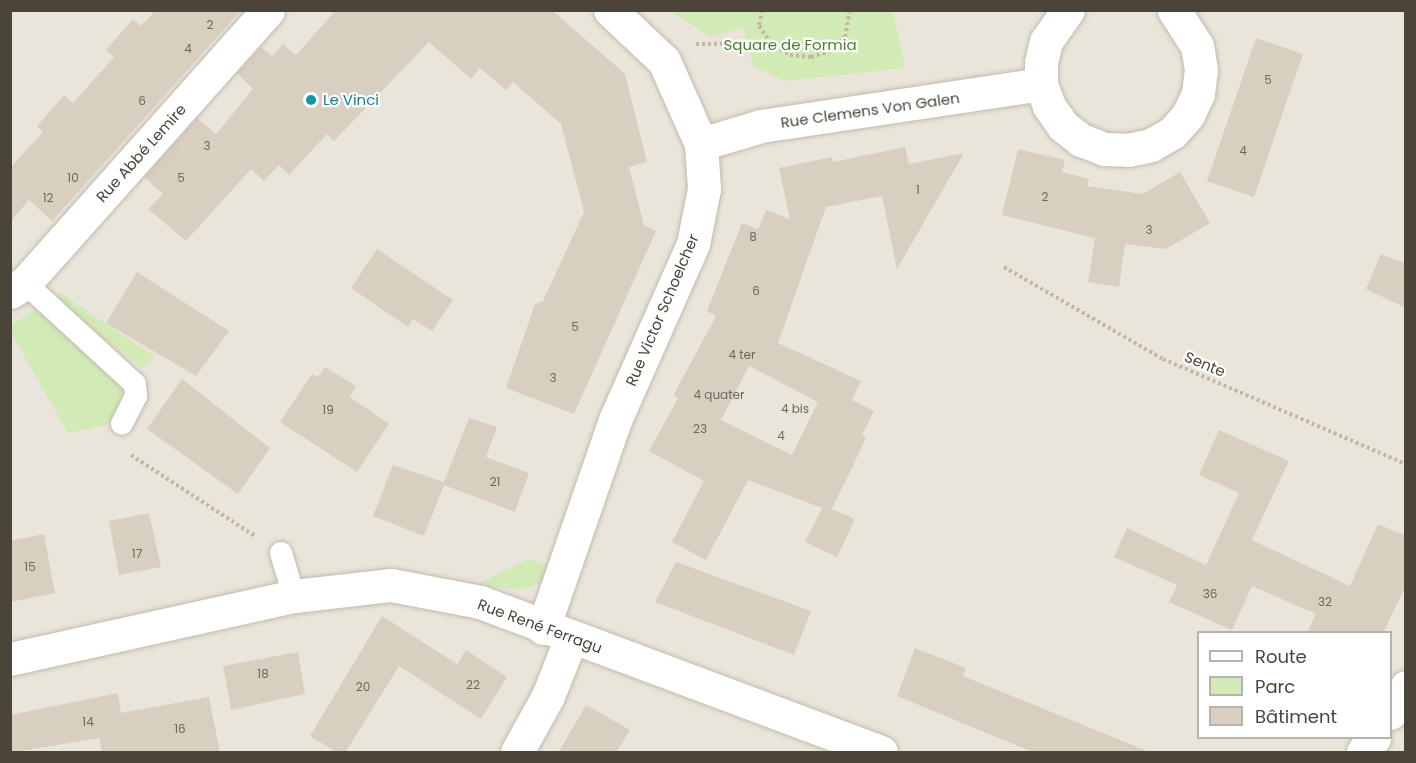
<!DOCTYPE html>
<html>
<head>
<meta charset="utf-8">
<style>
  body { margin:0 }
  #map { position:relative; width:1416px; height:763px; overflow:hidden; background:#f6f3ec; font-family:Poppins,sans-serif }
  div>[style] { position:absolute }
  .residential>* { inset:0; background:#eae5da }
  .green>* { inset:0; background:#d2eab5 }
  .building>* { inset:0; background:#d8cfc1 }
  .path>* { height:4px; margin-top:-2px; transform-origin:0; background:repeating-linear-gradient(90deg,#c4b79f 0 3px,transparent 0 6px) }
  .roads { filter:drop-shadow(0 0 2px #c2bbae) drop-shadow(0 0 2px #c2bbae) }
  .service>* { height:22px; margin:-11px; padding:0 11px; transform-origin:11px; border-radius:11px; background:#fff }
  .minor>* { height:33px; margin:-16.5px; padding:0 16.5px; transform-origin:16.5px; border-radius:16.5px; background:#fff }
  .dots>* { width:16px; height:16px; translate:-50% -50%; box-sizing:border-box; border:3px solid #fff; border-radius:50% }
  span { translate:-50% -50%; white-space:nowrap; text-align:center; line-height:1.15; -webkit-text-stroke:4.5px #fff; paint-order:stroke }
  .number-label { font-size:12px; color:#6e675b }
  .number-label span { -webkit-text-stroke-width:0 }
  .park-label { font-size:15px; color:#4a7f2a }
  .culture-label { font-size:15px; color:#0d838f }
  .left { translate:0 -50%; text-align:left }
  .street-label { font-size:15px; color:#4b4439 }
  .frame { position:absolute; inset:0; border:12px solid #4b4439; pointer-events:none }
  .legend { position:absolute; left:1197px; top:631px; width:195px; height:108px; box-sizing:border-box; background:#fff; border:2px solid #b7b4b0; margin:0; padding:8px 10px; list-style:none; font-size:18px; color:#4b4439 }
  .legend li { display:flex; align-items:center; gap:12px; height:30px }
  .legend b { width:30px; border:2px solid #b7b4b0 }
</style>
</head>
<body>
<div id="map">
  <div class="residential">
    <i style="clip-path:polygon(evenodd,10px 11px,1405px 11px,1405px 752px,11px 752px,10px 11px,1198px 632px,1390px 632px,1390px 738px,1198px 738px,1198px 632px)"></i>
  </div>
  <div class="green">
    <i style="clip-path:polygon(670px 11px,893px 11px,905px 68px,784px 81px,753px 66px,743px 28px,711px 37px)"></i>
    <i style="clip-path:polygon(60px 293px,154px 356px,143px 368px,58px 303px)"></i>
    <i style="clip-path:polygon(39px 308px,118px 379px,123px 392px,110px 424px,68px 433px,11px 333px,10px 325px)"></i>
    <i style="clip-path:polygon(528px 559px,553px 567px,549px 578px,523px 590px,480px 586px,481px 582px)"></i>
  </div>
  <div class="building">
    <i style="clip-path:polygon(156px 10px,241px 10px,52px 221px,29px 200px,10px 222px,10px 168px,43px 132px,37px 126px,64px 95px,73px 103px,114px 57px,106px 50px,133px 19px,141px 26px)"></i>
    <i style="clip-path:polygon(336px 10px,552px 10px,625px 74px,647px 162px,629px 167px,644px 225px,656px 231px,574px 414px,506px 388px,535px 304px,543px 301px,584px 212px,561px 124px,513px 82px,506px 90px,480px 68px,471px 79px,429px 42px,334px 141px,327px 134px,289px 175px,279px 165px,264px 181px,251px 169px,186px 241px,148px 209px,163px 194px,144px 177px,197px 118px,216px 134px,253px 89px,237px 73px,261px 47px,272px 56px,283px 44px,296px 55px)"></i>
    <i style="clip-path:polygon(1256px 38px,1303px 54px,1254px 197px,1207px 181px)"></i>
    <i style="clip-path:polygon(evenodd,905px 147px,909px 164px,964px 153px,897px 269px,882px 196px,826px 207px,778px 343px,861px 381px,852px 400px,874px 411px,862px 435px,866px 438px,832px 509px,855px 519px,837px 557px,805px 542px,822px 508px,748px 480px,706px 560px,672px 542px,704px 481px,649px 451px,678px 398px,673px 396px,716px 316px,707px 311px,742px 223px,758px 229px,766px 210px,790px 219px,779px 168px,832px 157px,833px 162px,905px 147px,749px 366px,818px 402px,792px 455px,721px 420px,749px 366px)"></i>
    <i style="clip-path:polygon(1018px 149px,1065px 160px,1062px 172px,1089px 179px,1087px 186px,1143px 194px,1180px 172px,1210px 223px,1166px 249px,1125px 244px,1119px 287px,1088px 282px,1095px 238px,1002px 215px)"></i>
    <i style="clip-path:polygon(377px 249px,453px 300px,432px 331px,413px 319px,408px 327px,351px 288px)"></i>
    <i style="clip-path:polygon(1381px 254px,1406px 264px,1406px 308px,1366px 289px)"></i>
    <i style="clip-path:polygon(137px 272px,229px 331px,196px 376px,106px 323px)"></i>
    <i style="clip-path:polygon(325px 367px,356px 386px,350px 397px,389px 424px,357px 472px,280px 422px,312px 374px,318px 377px)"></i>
    <i style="clip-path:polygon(182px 379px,270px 448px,238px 494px,147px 429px)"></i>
    <i style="clip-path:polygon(469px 418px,497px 427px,486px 457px,529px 473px,515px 512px,444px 485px,424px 536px,373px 516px,393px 465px,444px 482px)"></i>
    <i style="clip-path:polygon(1219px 430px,1289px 461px,1252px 540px,1350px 586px,1378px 524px,1406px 536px,1406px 585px,1383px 633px,1307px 633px,1316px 614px,1252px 586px,1232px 630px,1169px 602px,1177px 585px,1114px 557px,1127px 528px,1206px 565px,1239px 493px,1199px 475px)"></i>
    <i style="clip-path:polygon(149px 513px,161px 567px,119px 575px,109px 521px)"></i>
    <i style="clip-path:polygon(44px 534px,55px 593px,10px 602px,10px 541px)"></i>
    <i style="clip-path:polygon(676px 562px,811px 611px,794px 655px,655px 602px)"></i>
    <i style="clip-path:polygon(382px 616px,457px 664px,466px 650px,507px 677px,481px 719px,399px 666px,345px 753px,338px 753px,310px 736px)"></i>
    <i style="clip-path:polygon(915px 648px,966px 668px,963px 676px,1152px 753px,1035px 753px,897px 696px)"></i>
    <i style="clip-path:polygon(298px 652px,305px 694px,231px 710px,223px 666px)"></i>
    <i style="clip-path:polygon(118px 693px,121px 713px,209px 697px,220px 753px,102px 753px,99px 738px,10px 753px,10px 715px)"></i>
    <i style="clip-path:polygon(586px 705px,630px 730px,616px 753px,558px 753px)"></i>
  </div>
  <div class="path">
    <i style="left:762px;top:10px;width:16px;rotate:101deg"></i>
    <i style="left:759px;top:26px;width:19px;rotate:55deg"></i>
    <i style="left:696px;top:44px;width:74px;rotate:-0.8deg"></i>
    <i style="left:770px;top:43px;width:23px;rotate:31deg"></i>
    <i style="left:790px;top:55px;width:21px;rotate:5deg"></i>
    <i style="left:811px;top:57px;width:21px;rotate:-17deg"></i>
    <i style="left:831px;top:51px;width:20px;rotate:-45deg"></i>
    <i style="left:845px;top:37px;width:27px;rotate:-80deg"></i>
    <i style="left:1004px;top:267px;width:184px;rotate:30.1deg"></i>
    <i style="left:1163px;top:359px;width:265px;rotate:23.4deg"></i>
    <i style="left:131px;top:455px;width:148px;rotate:33.2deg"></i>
  </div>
  <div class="roads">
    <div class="service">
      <i style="left:25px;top:283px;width:149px;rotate:42.6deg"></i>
      <i style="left:135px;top:384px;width:12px;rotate:85deg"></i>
      <i style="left:136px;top:396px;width:31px;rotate:117deg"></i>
      <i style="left:281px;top:553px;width:45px;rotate:73.2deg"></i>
    </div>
    <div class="minor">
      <i style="left:1068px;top:10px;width:38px;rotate:125deg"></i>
      <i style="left:1046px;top:41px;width:22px;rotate:103deg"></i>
      <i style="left:1041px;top:62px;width:22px;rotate:90deg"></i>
      <i style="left:1041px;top:84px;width:23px;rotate:70deg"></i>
      <i style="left:1049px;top:106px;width:24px;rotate:55deg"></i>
      <i style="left:1063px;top:126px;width:23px;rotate:38deg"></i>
      <i style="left:1081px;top:140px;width:25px;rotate:21deg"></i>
      <i style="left:1104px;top:149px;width:24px;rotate:2deg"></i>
      <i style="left:1128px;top:150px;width:24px;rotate:-12deg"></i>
      <i style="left:1151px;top:145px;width:24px;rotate:-30deg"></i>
      <i style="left:1172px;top:133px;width:24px;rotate:-48deg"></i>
      <i style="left:1188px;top:115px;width:23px;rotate:-65deg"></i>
      <i style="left:1198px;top:94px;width:24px;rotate:-83deg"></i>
      <i style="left:1201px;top:70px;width:24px;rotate:-99deg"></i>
      <i style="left:1197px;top:46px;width:43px;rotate:-122.6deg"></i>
      <i style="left:701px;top:144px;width:63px;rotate:-16.7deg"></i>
      <i style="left:761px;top:126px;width:283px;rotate:-8.5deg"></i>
      <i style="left:10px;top:292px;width:17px;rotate:-31deg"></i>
      <i style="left:25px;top:283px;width:365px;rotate:-48.3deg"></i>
      <i style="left:543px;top:628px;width:220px;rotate:-70.9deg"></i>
      <i style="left:615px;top:420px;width:193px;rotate:-66.1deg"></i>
      <i style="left:693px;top:244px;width:56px;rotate:-78.7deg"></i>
      <i style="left:704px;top:189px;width:45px;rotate:-93.8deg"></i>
      <i style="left:701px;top:144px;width:91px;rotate:-114deg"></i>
      <i style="left:664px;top:61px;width:74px;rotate:-136.6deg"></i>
      <i style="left:10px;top:659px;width:291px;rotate:-12.5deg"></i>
      <i style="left:294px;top:596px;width:98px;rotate:-6.5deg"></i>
      <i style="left:391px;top:585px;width:91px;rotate:10.8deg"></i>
      <i style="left:480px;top:602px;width:428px;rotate:20.5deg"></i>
      <i style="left:1390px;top:713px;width:31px;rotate:-58deg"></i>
      <i style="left:517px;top:752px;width:64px;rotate:-61deg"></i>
      <i style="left:548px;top:696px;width:62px;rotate:-68.4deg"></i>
      <i style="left:1363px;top:752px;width:18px;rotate:-52deg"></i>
    </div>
  </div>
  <div class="dots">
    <i style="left:311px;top:100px;background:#0f9aa8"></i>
  </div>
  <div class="number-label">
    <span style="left:210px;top:25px">2</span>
    <span style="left:188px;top:49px">4</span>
    <span style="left:1268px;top:80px">5</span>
    <span style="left:142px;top:101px">6</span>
    <span style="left:207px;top:146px">3</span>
    <span style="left:1243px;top:151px">4</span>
    <span style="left:73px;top:178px">10</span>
    <span style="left:181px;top:178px">5</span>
    <span style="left:918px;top:190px">1</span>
    <span style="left:1045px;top:197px">2</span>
    <span style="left:48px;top:198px">12</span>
    <span style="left:1149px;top:230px">3</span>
    <span style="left:753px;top:237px">8</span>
    <span style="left:756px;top:291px">6</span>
    <span style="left:575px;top:327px">5</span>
    <span style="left:742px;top:355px">4 ter</span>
    <span style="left:553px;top:378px">3</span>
    <span style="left:719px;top:395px">4 quater</span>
    <span style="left:795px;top:409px">4 bis</span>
    <span style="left:328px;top:410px">19</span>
    <span style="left:700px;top:429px">23</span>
    <span style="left:781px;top:436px">4</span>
    <span style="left:495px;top:482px">21</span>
    <span style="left:137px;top:554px">17</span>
    <span style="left:30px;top:567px">15</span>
    <span style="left:1210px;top:594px">36</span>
    <span style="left:1325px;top:602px">32</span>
    <span style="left:263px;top:674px">18</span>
    <span style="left:473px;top:685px">22</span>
    <span style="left:363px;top:687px">20</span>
    <span style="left:88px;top:722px">14</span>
    <span style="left:180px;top:729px">16</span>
  </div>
  <div class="park-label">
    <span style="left:790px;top:45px">Square de Formia</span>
  </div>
  <div class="culture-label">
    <span class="left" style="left:323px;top:100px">Le Vinci</span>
  </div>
  <div class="street-label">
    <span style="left:870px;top:110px;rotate:-8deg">Rue Clemens Von Galen</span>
    <span style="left:141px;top:153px;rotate:-48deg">Rue Abbé Lemire</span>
    <span style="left:662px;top:310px;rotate:-67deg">Rue Victor Schoelcher</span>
    <span style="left:1205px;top:364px;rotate:23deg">Sente</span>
    <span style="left:540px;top:626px;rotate:20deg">Rue René Ferragu</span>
  </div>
  <div class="frame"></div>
  <ul class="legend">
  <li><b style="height:8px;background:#fff"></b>Route</li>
  <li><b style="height:16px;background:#d2eab5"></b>Parc</li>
  <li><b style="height:16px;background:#d8cfc1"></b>Bâtiment</li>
  </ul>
</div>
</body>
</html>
